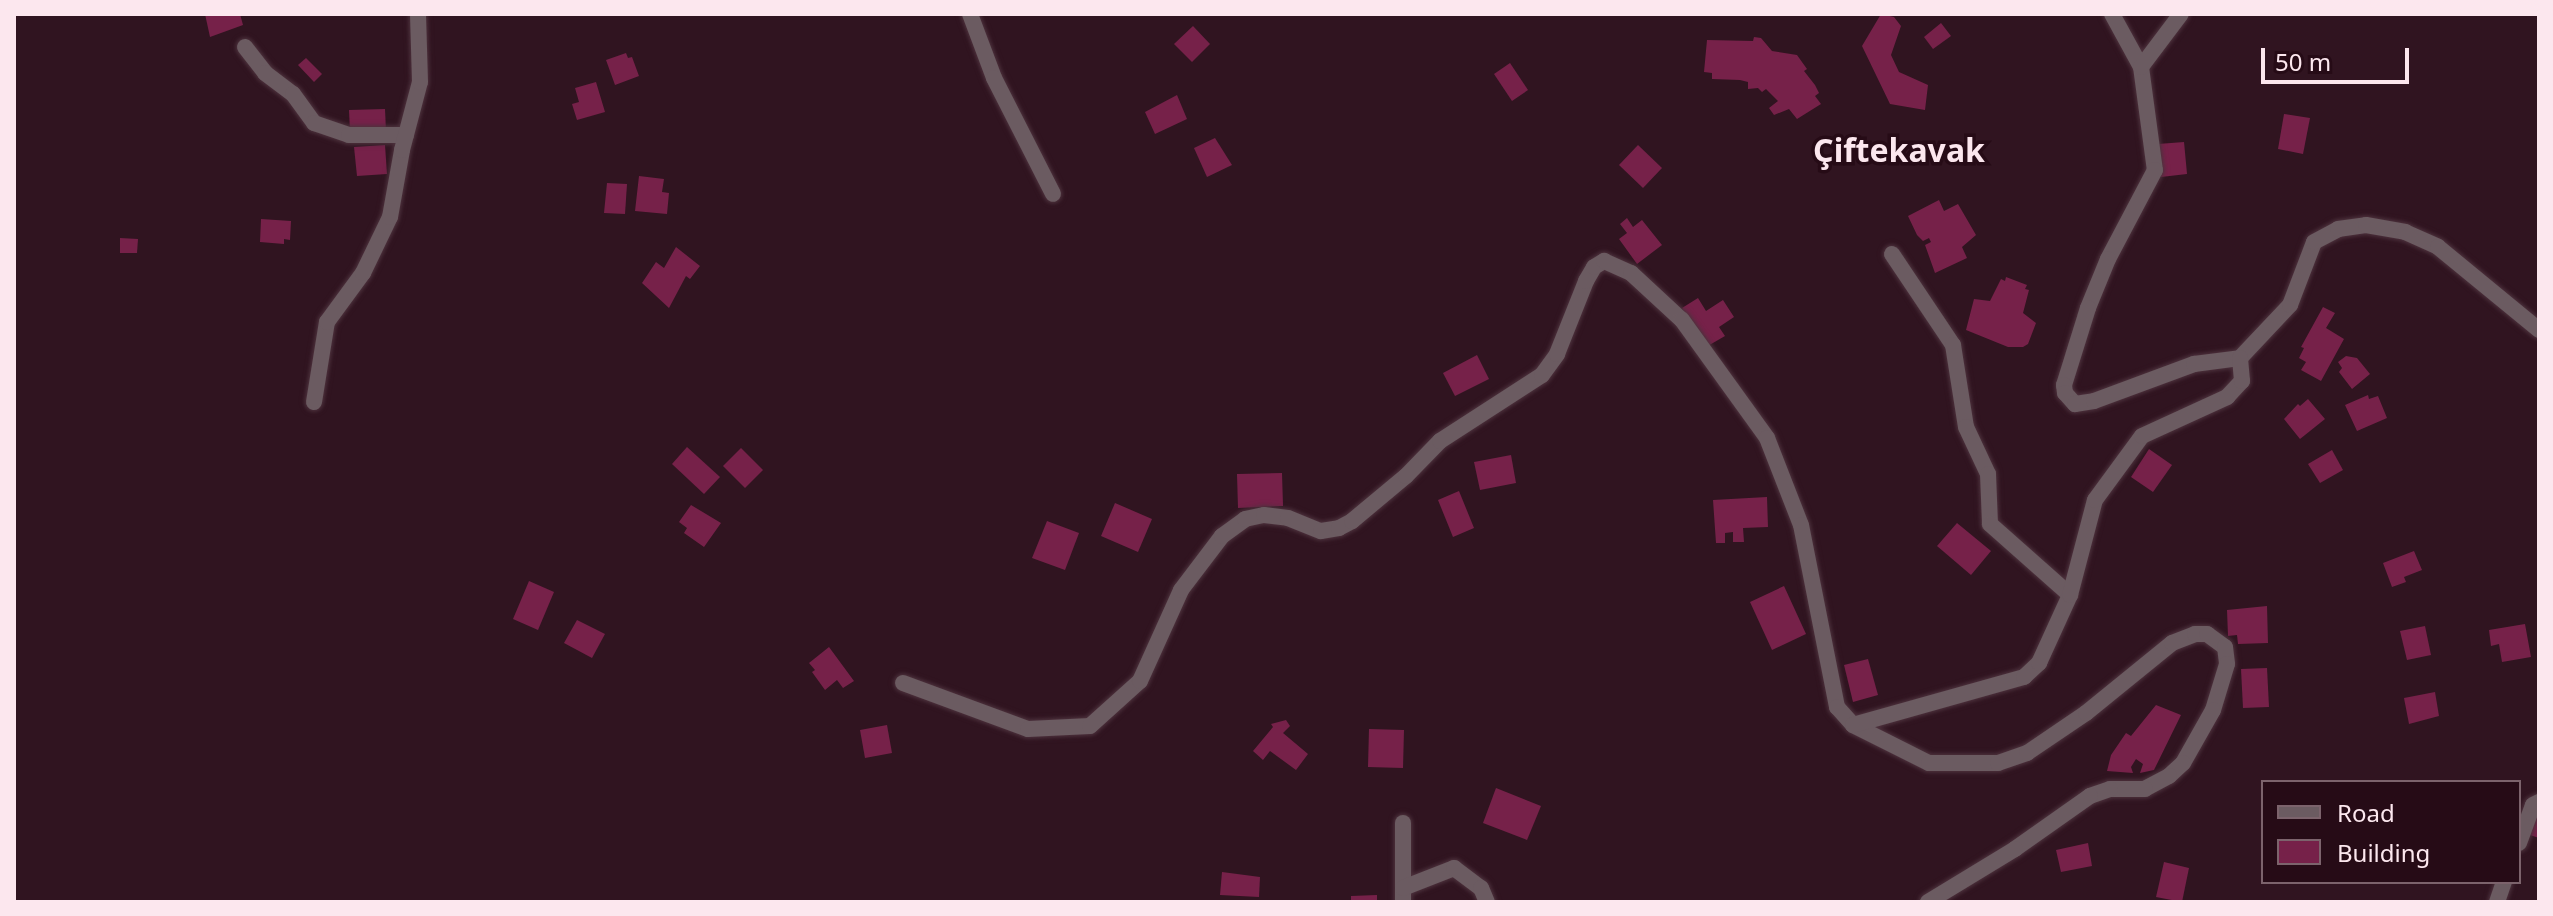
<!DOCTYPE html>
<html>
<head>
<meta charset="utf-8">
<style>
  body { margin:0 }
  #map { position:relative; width:2553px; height:916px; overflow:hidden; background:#301420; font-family:"Noto Sans",sans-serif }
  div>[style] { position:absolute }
  .building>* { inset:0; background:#762149 }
  .roads { filter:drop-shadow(0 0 2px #4d323d) drop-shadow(0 0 2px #4d323d) }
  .street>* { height:16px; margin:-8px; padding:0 8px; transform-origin:8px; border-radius:8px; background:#6b5b61 }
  span { translate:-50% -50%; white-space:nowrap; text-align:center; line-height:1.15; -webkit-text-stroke:7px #260b16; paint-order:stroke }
  .district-label { font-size:32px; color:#fce7ee; font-weight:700 }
  .frame { position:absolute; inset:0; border:16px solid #fce7ee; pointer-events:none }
  .legend { position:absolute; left:2261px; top:780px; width:260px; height:104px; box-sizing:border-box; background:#260b16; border:2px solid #7c636c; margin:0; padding:10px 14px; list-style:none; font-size:24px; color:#fce7ee }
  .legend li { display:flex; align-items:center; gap:16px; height:40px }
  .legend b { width:40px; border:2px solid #7c636c }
  .scale { position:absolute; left:2261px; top:48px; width:148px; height:36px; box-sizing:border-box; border:4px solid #fce7ee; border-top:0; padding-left:10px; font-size:24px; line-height:28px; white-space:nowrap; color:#fce7ee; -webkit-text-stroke:6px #260b16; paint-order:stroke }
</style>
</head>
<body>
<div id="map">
  <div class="building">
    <i style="clip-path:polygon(205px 14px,240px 14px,243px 25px,210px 37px)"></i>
    <i style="clip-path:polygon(1881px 14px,1894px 17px,1901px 26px,1891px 55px,1899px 72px,1928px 85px,1925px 110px,1890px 104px,1862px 46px)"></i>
    <i style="clip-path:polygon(1941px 23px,1951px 36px,1933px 49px,1924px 37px)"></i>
    <i style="clip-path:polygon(1193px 26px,1210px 44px,1192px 62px,1174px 44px)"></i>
    <i style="clip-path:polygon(1754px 37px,1761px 38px,1772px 51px,1797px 55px,1807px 69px,1804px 71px,1815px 85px,1819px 93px,1815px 96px,1821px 104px,1797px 119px,1789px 109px,1774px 115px,1769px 108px,1778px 101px,1766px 89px,1762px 92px,1758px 88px,1748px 89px,1748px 82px,1740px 80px,1712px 79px,1712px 73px,1704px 72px,1707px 40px,1753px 41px)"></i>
    <i style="clip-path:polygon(626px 53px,628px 58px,632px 57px,639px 76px,615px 85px,606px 60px)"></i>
    <i style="clip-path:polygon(306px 58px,322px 74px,314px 82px,298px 65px)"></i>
    <i style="clip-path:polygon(1510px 63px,1528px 90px,1512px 101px,1494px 74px)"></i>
    <i style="clip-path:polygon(596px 82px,605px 112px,577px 120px,572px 104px,579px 102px,575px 88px)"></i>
    <i style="clip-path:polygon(1177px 95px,1187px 119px,1155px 134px,1145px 112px)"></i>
    <i style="clip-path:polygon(385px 109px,386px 131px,350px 132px,349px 110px)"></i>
    <i style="clip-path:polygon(2284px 114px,2310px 118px,2303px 154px,2278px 149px)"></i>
    <i style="clip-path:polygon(1215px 138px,1232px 165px,1207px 177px,1194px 148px)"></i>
    <i style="clip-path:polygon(2184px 142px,2187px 174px,2161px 177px,2158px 144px)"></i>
    <i style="clip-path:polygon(385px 145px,387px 174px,357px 176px,354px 147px)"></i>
    <i style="clip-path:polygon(1638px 145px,1662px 168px,1643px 188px,1619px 165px)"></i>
    <i style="clip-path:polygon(639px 176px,664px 179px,662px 192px,669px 193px,667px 214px,635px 211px)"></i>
    <i style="clip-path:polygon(607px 183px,627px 184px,625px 214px,604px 213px)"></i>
    <i style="clip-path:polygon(1939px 200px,1944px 211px,1958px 204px,1976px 235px,1962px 247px,1967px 258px,1935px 273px,1925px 245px,1931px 242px,1929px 238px,1923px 241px,1917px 235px,1908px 216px)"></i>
    <i style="clip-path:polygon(1627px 218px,1633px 227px,1642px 220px,1662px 245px,1637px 264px,1619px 239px,1627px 233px,1620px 224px)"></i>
    <i style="clip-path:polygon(261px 219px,291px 221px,290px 240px,284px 239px,284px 244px,260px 242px)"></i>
    <i style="clip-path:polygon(120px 238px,138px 239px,137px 253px,120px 253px)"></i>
    <i style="clip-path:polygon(676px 247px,700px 266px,690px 279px,686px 276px,669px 308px,642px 283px,656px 262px,664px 268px)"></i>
    <i style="clip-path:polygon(2006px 277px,2027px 285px,2025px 289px,2029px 290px,2023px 313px,2036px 323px,2028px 344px,2023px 347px,2008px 347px,1966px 330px,1974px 299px,1990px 301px,2001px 279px,2005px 281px)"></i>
    <i style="clip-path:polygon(1698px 298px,1706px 311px,1723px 300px,1734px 317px,1719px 327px,1725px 336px,1706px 347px,1682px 308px)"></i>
    <i style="clip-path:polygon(2323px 307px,2335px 313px,2326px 328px,2344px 339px,2321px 381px,2301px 370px,2306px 362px,2299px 358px,2304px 348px,2301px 347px)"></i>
    <i style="clip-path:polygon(1477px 355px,1489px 379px,1455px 396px,1443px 373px)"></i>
    <i style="clip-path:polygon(2346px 356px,2357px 358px,2370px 374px,2352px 389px,2339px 372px,2342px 368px,2338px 362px)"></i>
    <i style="clip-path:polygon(2368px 395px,2369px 399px,2378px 396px,2387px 418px,2357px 431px,2345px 405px)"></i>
    <i style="clip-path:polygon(2308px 399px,2325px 419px,2300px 439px,2284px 419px,2298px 404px,2300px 406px)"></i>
    <i style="clip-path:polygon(687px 447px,720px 477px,704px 494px,672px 464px)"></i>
    <i style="clip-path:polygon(741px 448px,763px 470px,745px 488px,723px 466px)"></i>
    <i style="clip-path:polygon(2149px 449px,2172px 465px,2153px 492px,2131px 477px)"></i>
    <i style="clip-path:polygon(2332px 450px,2343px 470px,2320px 483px,2308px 464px)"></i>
    <i style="clip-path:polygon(1511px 455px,1516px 483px,1480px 490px,1474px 462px)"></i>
    <i style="clip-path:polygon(1282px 473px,1283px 506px,1238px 508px,1237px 474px)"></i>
    <i style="clip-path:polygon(1459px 491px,1474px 528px,1453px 537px,1438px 500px)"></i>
    <i style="clip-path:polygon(1767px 497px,1768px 527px,1743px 528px,1744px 542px,1733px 542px,1733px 532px,1725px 533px,1725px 543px,1716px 543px,1713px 500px)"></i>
    <i style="clip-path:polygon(1115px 503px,1152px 519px,1138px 552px,1101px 536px)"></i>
    <i style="clip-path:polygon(691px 505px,721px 523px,704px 547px,684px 533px,687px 528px,679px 522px)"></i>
    <i style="clip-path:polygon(1047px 521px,1079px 533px,1065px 570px,1032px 558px)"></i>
    <i style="clip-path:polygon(1957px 523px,1991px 551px,1971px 575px,1937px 546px)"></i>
    <i style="clip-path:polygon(2414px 551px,2422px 570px,2404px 577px,2406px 582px,2392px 587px,2383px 563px)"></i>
    <i style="clip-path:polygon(529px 581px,554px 592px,538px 630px,513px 619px)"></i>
    <i style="clip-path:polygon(1784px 586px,1806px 634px,1772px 650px,1750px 602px)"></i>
    <i style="clip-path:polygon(2267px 606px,2268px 643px,2238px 644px,2237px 635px,2228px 636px,2227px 610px)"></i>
    <i style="clip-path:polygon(577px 620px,605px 634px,592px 658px,564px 643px)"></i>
    <i style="clip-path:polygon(2525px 624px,2531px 657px,2502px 662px,2499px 644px,2491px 646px,2489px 630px)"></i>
    <i style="clip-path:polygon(2425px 626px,2431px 655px,2407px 660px,2400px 631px)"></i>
    <i style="clip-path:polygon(829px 647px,854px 681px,843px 688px,837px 680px,825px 690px,812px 672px,815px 670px,809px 663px)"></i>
    <i style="clip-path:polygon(1868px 659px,1878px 695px,1853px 702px,1844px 665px)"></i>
    <i style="clip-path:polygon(2267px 668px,2269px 707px,2243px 708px,2241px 669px)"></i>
    <i style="clip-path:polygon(2435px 692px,2439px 716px,2409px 724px,2404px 698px)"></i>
    <i style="clip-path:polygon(2156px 705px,2181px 715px,2154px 770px,2140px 773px,2143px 764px,2136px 759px,2131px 767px,2133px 773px,2107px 771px,2111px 755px,2126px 733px,2131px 736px)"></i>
    <i style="clip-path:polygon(1286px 720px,1290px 726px,1283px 733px,1308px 754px,1296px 770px,1270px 751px,1263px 760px,1253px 751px,1273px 727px,1271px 724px)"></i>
    <i style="clip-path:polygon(887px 725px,892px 753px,865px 758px,860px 730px)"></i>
    <i style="clip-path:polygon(1369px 729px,1404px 730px,1403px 768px,1368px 767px)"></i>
    <i style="clip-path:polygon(1496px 788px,1541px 806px,1527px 840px,1483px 823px)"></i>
    <i style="clip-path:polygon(2539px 801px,2539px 838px,2530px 835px)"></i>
    <i style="clip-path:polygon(2088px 843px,2092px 866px,2061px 872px,2056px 850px)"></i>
    <i style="clip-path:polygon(2164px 862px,2189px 868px,2182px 902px,2156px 897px)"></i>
    <i style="clip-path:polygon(1222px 872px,1260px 877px,1259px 897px,1220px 895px)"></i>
    <i style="clip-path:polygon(1377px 895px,1377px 902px,1351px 902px,1351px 896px)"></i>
  </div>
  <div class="roads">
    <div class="street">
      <i style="left:970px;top:14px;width:68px;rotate:69.4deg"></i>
      <i style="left:994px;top:78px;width:130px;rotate:63deg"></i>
      <i style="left:2112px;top:14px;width:60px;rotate:61.3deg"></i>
      <i style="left:2141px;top:67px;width:104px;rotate:82.3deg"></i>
      <i style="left:2155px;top:170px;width:101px;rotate:117.8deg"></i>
      <i style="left:2108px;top:259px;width:53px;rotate:112.2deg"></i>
      <i style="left:2088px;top:308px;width:81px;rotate:107.3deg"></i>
      <i style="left:2064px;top:385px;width:8px;rotate:83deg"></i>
      <i style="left:2065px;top:393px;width:15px;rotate:48deg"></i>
      <i style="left:2075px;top:404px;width:19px;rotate:-9deg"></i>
      <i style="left:2094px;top:401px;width:107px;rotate:-20.3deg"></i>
      <i style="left:2194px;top:364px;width:46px;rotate:-7.4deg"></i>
      <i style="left:2240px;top:358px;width:73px;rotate:-46.7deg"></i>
      <i style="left:2290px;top:305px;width:67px;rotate:-69.1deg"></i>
      <i style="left:2314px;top:242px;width:27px;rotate:-28deg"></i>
      <i style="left:2338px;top:229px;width:28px;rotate:-8deg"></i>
      <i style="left:2366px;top:225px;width:40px;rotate:10deg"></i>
      <i style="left:2405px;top:232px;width:36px;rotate:24deg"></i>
      <i style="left:2438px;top:247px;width:131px;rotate:39.4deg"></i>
      <i style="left:245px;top:47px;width:33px;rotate:52deg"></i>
      <i style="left:265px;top:73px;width:35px;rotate:37deg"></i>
      <i style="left:293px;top:94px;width:36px;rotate:54deg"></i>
      <i style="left:314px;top:123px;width:37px;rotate:19deg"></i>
      <i style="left:349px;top:135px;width:57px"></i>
      <i style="left:2141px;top:67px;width:66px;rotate:-53deg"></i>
      <i style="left:1892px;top:254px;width:110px;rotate:56.2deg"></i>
      <i style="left:1953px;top:345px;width:83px;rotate:81deg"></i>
      <i style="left:1966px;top:427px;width:52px;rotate:64.9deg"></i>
      <i style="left:1988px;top:474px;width:50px;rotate:87.7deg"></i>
      <i style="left:1990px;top:524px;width:107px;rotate:41.6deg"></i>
      <i style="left:314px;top:402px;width:81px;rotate:-80.8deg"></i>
      <i style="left:327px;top:322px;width:61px;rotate:-53.7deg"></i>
      <i style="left:363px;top:273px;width:62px;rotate:-64.3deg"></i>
      <i style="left:390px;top:217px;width:68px;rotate:-79.8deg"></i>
      <i style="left:402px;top:150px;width:70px;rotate:-75.2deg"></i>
      <i style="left:420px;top:82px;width:68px;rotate:-91.7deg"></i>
      <i style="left:903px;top:683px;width:133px;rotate:20.2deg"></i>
      <i style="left:1028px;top:729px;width:62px;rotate:-2.8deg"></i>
      <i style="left:1090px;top:726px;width:67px;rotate:-42deg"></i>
      <i style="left:1140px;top:681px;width:100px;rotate:-65.7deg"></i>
      <i style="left:1181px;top:590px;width:68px;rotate:-52.8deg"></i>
      <i style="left:1222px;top:536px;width:29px;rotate:-36deg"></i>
      <i style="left:1245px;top:519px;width:19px;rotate:-12deg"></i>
      <i style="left:1264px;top:515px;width:24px;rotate:7deg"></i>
      <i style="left:1288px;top:518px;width:35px;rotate:22deg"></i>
      <i style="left:1321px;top:531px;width:18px;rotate:-9deg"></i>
      <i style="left:1339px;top:528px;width:15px;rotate:-28deg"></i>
      <i style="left:1352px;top:521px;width:70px;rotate:-39.8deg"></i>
      <i style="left:1406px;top:476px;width:49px;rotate:-45.8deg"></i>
      <i style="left:1440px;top:441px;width:121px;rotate:-32.9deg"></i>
      <i style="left:1542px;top:375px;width:26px;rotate:-54deg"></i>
      <i style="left:1557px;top:354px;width:79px;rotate:-68.3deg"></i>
      <i style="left:1586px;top:281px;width:16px;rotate:-60deg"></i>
      <i style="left:1594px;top:267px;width:12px;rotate:-31deg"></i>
      <i style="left:1604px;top:261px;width:30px;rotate:24deg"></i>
      <i style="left:1631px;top:273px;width:69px;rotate:42.7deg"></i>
      <i style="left:1682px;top:320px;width:145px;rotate:54.2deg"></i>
      <i style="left:1767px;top:438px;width:93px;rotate:68.7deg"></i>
      <i style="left:1801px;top:525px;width:186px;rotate:78.8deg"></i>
      <i style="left:1837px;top:707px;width:24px;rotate:48deg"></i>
      <i style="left:1853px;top:725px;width:85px;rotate:26.6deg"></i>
      <i style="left:1929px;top:763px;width:69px"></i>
      <i style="left:1998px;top:763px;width:31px;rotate:-19deg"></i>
      <i style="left:2027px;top:753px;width:71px;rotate:-34.1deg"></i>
      <i style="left:2086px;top:713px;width:111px;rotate:-39.1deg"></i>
      <i style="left:2172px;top:643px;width:25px;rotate:-21deg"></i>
      <i style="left:2195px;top:634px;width:12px"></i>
      <i style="left:2207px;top:634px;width:22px;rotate:36deg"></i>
      <i style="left:2225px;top:647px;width:17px;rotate:83deg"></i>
      <i style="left:2227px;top:664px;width:48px;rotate:106.9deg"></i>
      <i style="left:2213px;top:710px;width:61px;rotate:119.5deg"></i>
      <i style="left:2183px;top:763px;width:19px;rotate:137deg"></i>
      <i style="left:2169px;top:776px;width:27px;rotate:152deg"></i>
      <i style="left:2145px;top:789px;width:35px;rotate:180deg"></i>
      <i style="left:2110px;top:789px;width:21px;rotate:161deg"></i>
      <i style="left:2090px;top:796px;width:92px;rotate:144.8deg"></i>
      <i style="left:2015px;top:849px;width:102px;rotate:148.7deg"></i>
      <i style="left:1853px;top:725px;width:178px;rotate:-15.7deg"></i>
      <i style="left:2024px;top:677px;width:21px;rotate:-43deg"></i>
      <i style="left:2039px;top:663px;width:75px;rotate:-65.5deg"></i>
      <i style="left:2070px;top:595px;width:98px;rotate:-75.3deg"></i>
      <i style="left:2095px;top:500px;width:79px;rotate:-53.7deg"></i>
      <i style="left:2142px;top:436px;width:94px;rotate:-24.6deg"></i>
      <i style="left:2227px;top:397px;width:22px;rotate:-47deg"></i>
      <i style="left:2242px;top:381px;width:23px;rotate:-95deg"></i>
      <i style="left:1403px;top:823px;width:79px;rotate:90deg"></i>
      <i style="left:2519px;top:843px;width:40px;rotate:-69.8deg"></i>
      <i style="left:2533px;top:805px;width:7px;rotate:-27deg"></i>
      <i style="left:1403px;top:888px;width:55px;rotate:-21.4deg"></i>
      <i style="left:1454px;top:868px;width:34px;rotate:37deg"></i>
      <i style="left:1481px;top:888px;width:15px;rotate:67deg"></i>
      <i style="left:2497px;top:902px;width:21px;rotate:-71deg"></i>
    </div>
  </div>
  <div class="district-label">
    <span style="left:1899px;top:150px">Çiftekavak</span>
  </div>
  <div class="frame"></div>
  <ul class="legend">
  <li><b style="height:10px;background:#6b5b61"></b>Road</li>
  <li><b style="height:22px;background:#762149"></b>Building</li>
  </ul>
  <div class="scale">50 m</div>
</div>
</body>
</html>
